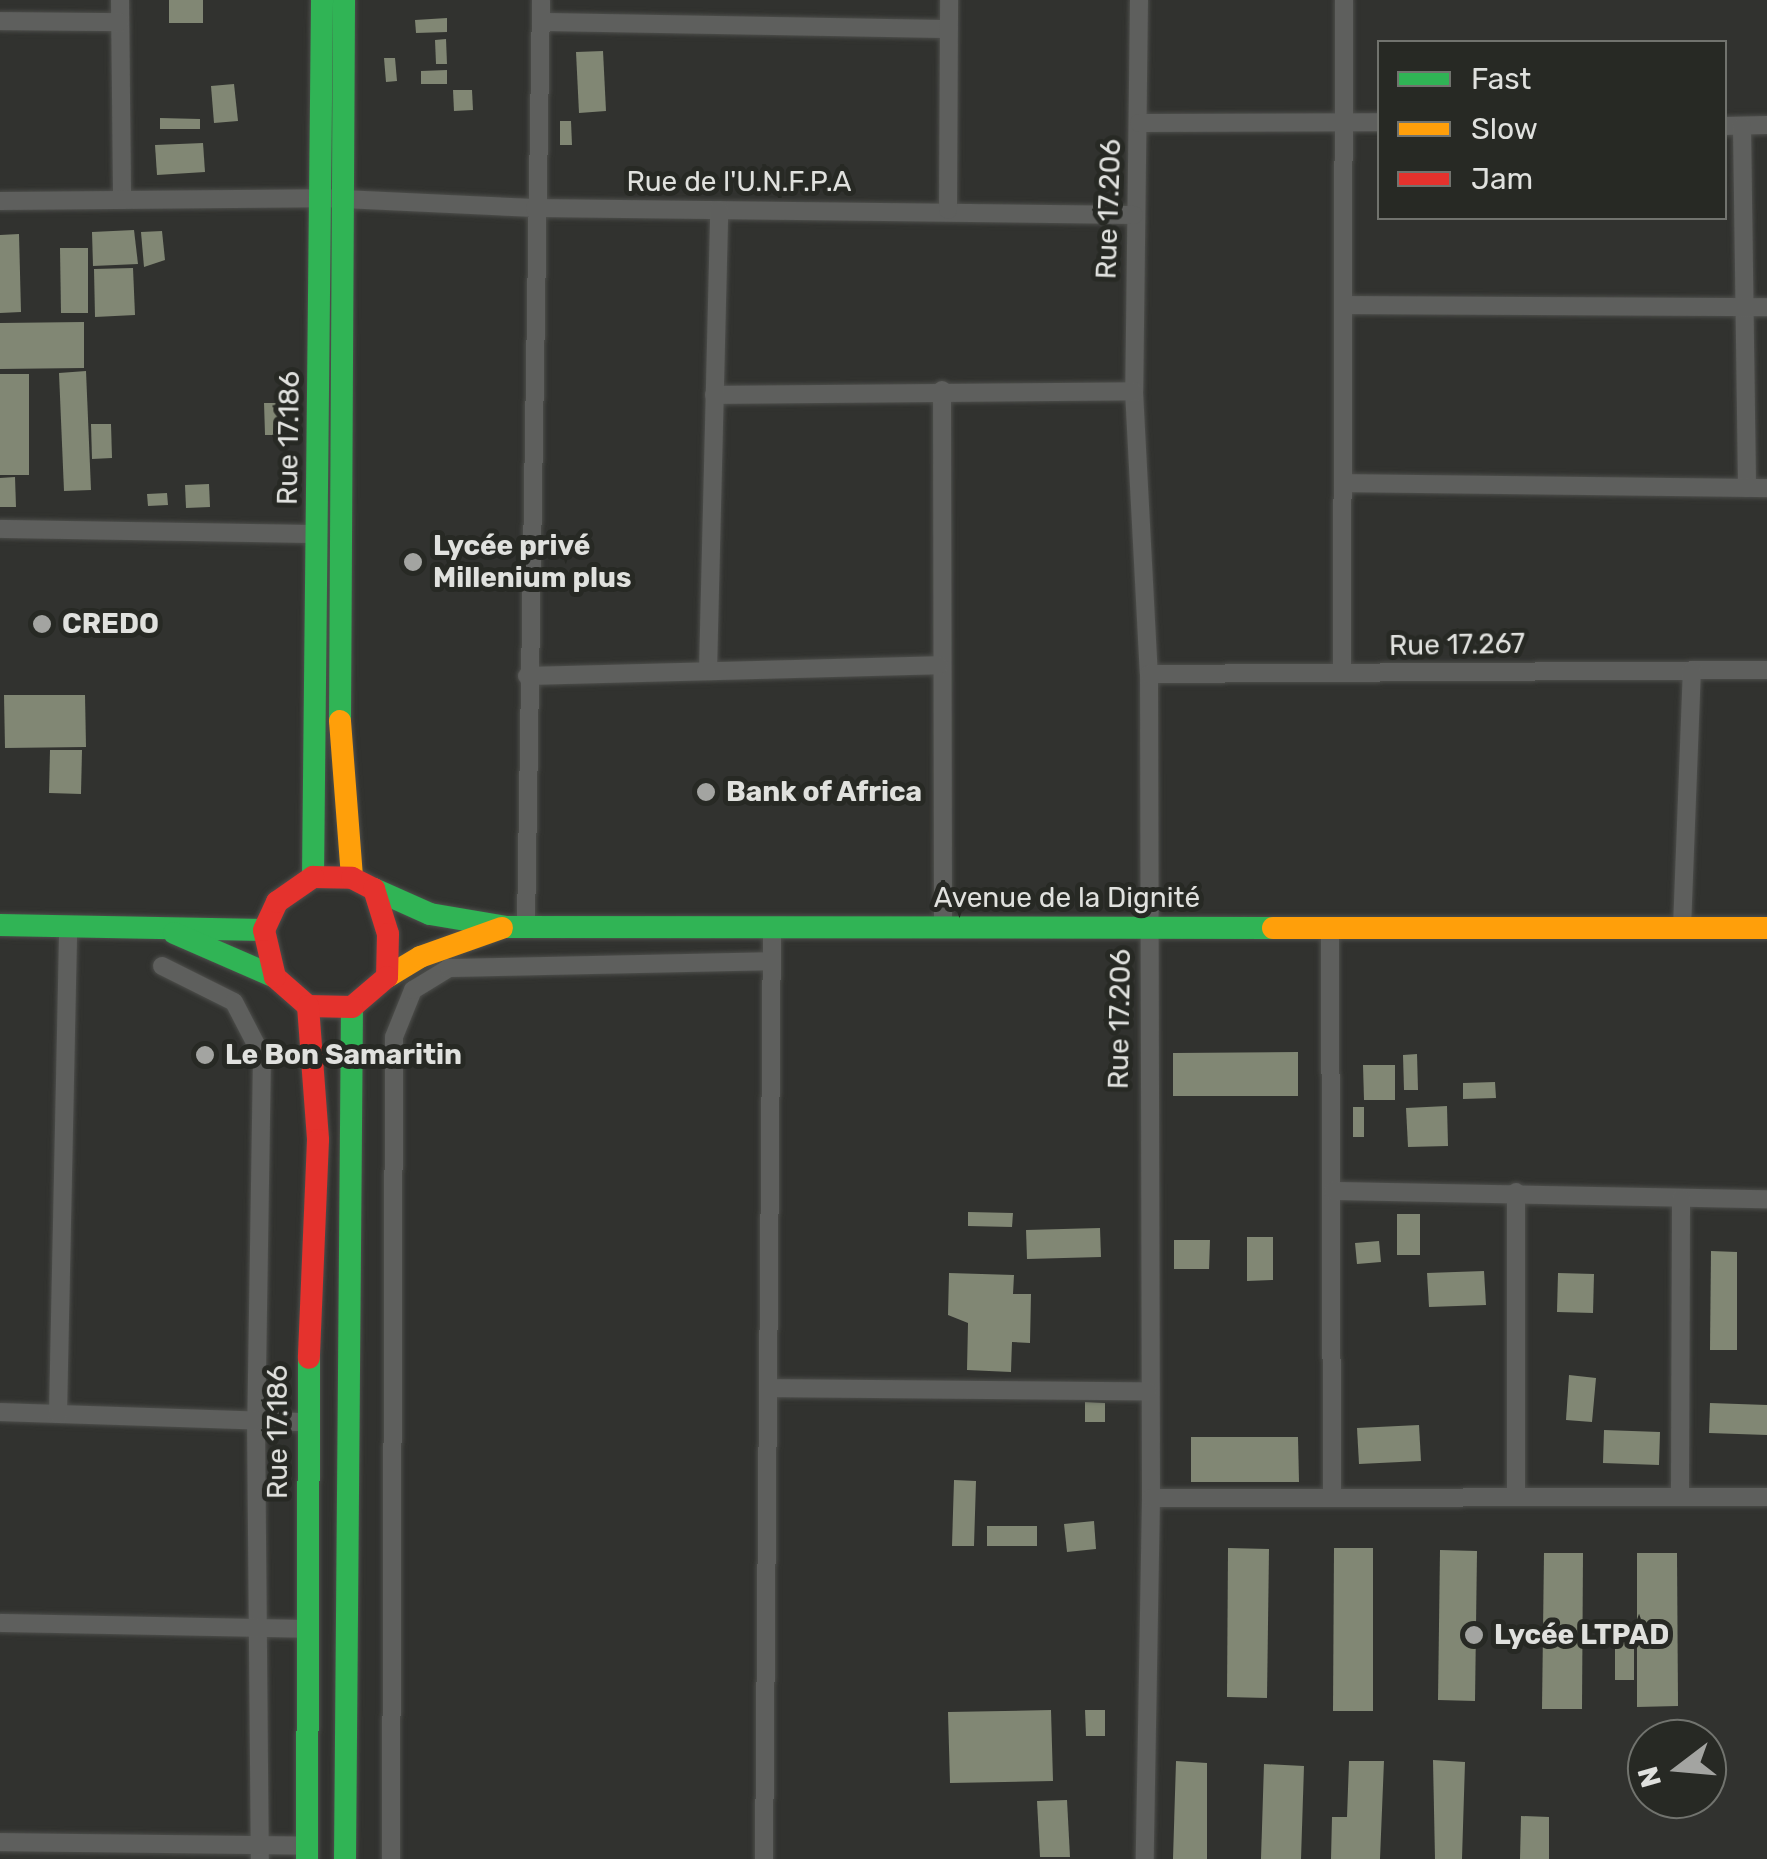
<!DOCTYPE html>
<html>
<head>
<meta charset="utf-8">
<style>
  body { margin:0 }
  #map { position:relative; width:1767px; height:1859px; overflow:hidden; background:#31322f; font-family:Rubik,sans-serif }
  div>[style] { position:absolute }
  .building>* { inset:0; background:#818774 }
  .roads { filter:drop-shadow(0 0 2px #4d4e4b) drop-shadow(0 0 2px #4d4e4b) }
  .street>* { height:18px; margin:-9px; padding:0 9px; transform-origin:9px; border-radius:9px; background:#5e5f5d }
  .fast>* { height:22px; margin:-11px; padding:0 11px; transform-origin:11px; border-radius:11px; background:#30b455 }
  .slow>* { height:22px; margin:-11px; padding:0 11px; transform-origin:11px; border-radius:11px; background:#ff9f0a }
  .jam>* { height:22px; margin:-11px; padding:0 11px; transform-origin:11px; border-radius:11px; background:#e5322d }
  .dots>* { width:28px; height:28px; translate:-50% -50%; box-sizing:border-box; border:5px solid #272924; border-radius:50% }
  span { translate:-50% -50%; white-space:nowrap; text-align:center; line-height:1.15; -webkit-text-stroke:10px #272924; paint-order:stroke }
  .street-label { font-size:28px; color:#e0e1de }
  .poi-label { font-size:28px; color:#e0e1de; font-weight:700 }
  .left { translate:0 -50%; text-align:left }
  .legend { position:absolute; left:1377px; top:40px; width:350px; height:180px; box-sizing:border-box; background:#272924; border:2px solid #71736e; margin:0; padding:12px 18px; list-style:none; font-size:30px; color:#e0e1de }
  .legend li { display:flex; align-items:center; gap:20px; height:50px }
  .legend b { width:50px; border:2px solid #71736e }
  .north { position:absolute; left:1627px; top:1719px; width:100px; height:100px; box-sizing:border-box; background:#272924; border:2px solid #71736e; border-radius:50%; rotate:254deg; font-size:28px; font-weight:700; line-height:40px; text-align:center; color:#e0e1de }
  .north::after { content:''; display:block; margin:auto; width:35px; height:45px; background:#a3a4a1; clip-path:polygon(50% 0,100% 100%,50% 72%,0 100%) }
</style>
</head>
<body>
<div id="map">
  <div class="building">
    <i style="clip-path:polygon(169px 0,203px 0,203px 23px,169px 23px)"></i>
    <i style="clip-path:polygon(447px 18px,447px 32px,416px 33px,415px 20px)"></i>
    <i style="clip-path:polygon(446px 39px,447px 64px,436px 64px,435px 40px)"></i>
    <i style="clip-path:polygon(603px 51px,606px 111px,579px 113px,576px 52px)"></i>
    <i style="clip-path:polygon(384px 58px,395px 58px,397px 81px,386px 82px)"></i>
    <i style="clip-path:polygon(447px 70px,447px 84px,421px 84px,421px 71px)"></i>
    <i style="clip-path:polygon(234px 84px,238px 121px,214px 123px,211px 86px)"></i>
    <i style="clip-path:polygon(453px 90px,472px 90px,473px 110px,454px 111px)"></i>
    <i style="clip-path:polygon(160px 118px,200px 119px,200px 129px,160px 129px)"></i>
    <i style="clip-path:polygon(560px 121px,571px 121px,572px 145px,560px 145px)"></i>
    <i style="clip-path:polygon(203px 143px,205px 172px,157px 175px,155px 145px)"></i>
    <i style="clip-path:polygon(134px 230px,138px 264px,93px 266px,92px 232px)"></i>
    <i style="clip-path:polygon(162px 231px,165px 260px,144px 267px,141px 232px)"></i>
    <i style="clip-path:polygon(19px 234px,21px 312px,0 313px,0 235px)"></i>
    <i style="clip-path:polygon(60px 248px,88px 248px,88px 313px,61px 313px)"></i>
    <i style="clip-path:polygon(133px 268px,135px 315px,95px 317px,94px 269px)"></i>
    <i style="clip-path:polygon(84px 322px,84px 368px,0 369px,0 323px)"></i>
    <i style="clip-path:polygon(86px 371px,91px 490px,64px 491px,59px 373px)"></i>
    <i style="clip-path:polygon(0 374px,29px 374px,29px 475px,0 475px)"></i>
    <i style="clip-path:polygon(264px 403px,279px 403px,280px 435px,265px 435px)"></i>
    <i style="clip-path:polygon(91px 424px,111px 424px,112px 458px,92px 459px)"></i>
    <i style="clip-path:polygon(15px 477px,16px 507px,0 507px,0 478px)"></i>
    <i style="clip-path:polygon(209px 484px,210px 507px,186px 508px,185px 485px)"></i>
    <i style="clip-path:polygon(167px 493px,168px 505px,148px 506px,147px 494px)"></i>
    <i style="clip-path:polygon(4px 695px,85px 695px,86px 747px,5px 748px)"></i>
    <i style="clip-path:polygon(50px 750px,82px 750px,81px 794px,49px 793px)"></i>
    <i style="clip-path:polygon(1298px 1052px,1298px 1096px,1173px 1096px,1173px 1053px)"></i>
    <i style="clip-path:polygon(1417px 1054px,1418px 1090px,1404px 1090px,1403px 1055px)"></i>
    <i style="clip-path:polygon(1363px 1065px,1395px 1065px,1395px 1100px,1364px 1100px)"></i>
    <i style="clip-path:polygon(1495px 1082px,1496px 1098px,1463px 1099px,1463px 1083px)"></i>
    <i style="clip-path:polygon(1447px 1106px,1448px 1146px,1408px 1147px,1406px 1108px)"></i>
    <i style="clip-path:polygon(1353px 1107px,1364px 1107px,1364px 1137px,1353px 1137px)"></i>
    <i style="clip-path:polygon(968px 1212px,1013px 1213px,1012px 1227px,968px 1226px)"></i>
    <i style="clip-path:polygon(1397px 1214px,1420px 1214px,1420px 1255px,1397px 1255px)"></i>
    <i style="clip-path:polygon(1100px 1228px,1101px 1257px,1027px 1259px,1026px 1230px)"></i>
    <i style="clip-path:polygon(1247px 1237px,1273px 1237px,1273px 1280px,1247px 1281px)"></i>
    <i style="clip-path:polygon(1174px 1240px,1210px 1240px,1209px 1269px,1174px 1269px)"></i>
    <i style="clip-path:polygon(1379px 1241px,1381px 1262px,1357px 1264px,1355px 1243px)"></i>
    <i style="clip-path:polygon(1711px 1251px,1737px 1252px,1737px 1350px,1710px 1350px)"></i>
    <i style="clip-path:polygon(1484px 1271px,1486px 1305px,1429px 1307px,1427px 1273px)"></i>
    <i style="clip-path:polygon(949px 1273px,1014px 1275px,1013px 1294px,1031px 1294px,1030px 1343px,1012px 1342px,1011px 1372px,967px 1370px,968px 1323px,948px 1315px)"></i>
    <i style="clip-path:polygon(1558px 1273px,1594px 1274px,1593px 1313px,1557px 1312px)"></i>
    <i style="clip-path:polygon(1569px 1375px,1596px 1378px,1592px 1422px,1566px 1420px)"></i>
    <i style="clip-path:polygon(1085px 1402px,1105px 1403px,1105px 1422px,1085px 1422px)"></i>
    <i style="clip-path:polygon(1710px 1403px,1767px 1405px,1767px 1435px,1709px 1433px)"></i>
    <i style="clip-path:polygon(1419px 1425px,1421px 1461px,1359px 1464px,1357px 1428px)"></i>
    <i style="clip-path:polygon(1604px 1430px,1660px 1432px,1659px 1465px,1603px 1463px)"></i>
    <i style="clip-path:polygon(1191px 1437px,1298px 1437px,1299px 1482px,1191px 1482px)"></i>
    <i style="clip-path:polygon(954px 1480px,976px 1481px,974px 1546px,952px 1546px)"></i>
    <i style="clip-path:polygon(1094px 1521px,1096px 1549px,1067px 1552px,1064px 1524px)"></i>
    <i style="clip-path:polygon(987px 1526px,1037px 1526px,1037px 1546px,987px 1546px)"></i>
    <i style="clip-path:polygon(1228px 1548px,1269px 1549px,1267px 1698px,1227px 1697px)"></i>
    <i style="clip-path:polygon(1334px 1548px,1373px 1548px,1373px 1711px,1333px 1711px)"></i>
    <i style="clip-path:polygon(1440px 1550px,1477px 1551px,1475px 1701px,1438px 1700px)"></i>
    <i style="clip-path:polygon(1544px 1553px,1583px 1553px,1582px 1709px,1542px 1709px)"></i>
    <i style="clip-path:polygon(1637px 1553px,1677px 1553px,1678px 1706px,1637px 1707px)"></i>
    <i style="clip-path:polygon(1615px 1642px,1634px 1643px,1634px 1680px,1615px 1680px)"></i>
    <i style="clip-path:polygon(1051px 1710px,1053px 1781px,950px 1783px,948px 1712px)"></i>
    <i style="clip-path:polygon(1085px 1710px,1105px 1710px,1105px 1736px,1086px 1736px)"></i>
    <i style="clip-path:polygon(1433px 1760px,1465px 1762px,1462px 1859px,1435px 1859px)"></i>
    <i style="clip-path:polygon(1176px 1761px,1207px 1763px,1207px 1859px,1173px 1859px)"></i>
    <i style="clip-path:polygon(1349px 1761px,1384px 1761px,1380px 1859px,1331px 1859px,1332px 1817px,1347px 1817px)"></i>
    <i style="clip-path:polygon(1264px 1764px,1304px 1766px,1301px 1859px,1261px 1859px)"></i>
    <i style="clip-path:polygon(1067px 1800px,1070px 1857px,1040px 1857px,1037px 1801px)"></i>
    <i style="clip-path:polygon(1521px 1816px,1549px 1817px,1549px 1859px,1520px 1859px)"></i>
  </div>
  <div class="roads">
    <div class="street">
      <i style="left:120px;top:0;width:200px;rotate:89.4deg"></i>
      <i style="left:1139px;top:0;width:391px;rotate:90.7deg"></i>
      <i style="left:1134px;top:391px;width:283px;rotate:87deg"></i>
      <i style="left:1149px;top:674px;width:824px;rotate:89.86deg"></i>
      <i style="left:1151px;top:1498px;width:361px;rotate:91deg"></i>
      <i style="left:0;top:21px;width:120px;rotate:0.5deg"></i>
      <i style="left:541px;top:22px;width:408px;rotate:1deg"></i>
      <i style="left:1139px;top:123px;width:241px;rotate:-0.2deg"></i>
      <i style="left:1724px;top:126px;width:43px;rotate:-1.3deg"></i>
      <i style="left:1742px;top:126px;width:362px;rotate:89.2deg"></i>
      <i style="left:0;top:201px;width:322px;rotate:-0.5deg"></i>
      <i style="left:322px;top:198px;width:213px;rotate:2.7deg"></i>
      <i style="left:535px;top:208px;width:599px;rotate:0.67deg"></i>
      <i style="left:948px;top:210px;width:210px;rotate:-89.7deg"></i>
      <i style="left:1343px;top:305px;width:424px;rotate:0.3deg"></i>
      <i style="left:942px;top:390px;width:539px;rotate:89.89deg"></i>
      <i style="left:714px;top:395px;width:420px;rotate:-0.5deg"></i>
      <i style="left:1343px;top:483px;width:424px;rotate:0.7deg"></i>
      <i style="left:0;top:529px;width:318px;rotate:0.9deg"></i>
      <i style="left:708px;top:671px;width:461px;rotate:-88.6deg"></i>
      <i style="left:1342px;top:673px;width:673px;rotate:-89.83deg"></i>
      <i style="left:1149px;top:674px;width:618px;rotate:-0.37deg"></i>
      <i style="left:527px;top:676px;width:412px;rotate:-1.5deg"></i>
      <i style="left:526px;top:926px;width:926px;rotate:-89.07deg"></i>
      <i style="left:1330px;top:927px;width:567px;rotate:89.8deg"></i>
      <i style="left:1682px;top:928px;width:258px;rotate:-87.8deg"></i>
      <i style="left:162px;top:966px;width:80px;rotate:26.6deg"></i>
      <i style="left:234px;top:1002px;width:61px;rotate:62.6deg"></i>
      <i style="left:262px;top:1056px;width:364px;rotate:90.9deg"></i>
      <i style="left:256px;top:1420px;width:439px;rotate:89.5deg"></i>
      <i style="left:1333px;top:1191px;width:434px;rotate:1.1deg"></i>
      <i style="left:1516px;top:1192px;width:304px;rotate:90deg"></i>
      <i style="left:768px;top:1388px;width:380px;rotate:0.5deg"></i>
      <i style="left:0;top:1412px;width:306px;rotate:1.9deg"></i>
      <i style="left:58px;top:1414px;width:489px;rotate:-88.8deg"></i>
      <i style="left:1680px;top:1494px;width:296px;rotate:-89.8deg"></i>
      <i style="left:1151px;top:1498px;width:616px;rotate:-0.09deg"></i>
      <i style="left:0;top:1623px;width:310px;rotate:1.1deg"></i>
      <i style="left:0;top:1842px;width:307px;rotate:0.7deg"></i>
      <i style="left:391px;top:1859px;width:822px;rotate:-89.79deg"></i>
      <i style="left:394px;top:1037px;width:51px;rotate:-68deg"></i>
      <i style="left:413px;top:990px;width:42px;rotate:-31.4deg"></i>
      <i style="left:449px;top:968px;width:323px;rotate:-1.2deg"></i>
      <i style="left:764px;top:1859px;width:929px;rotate:-89.51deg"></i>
    </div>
    <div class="fast">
      <i style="left:340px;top:721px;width:721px;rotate:-89.68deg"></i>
      <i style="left:313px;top:877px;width:877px;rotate:-89.41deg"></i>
      <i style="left:374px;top:889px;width:61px;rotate:24.1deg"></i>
      <i style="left:430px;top:914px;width:78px;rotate:9.6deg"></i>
      <i style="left:507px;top:927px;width:766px;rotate:0.07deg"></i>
      <i style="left:0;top:925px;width:264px;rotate:1.1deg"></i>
      <i style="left:174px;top:933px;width:110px;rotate:23.5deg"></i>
      <i style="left:307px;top:1859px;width:501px;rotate:-89.77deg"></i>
      <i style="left:345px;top:1859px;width:852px;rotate:-89.53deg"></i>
    </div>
    <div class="slow">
      <i style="left:340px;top:721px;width:157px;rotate:85.6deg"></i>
      <i style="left:1273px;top:928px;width:494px"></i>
      <i style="left:387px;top:977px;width:39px;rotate:-31deg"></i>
      <i style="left:420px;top:957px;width:87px;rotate:-19.5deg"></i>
    </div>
    <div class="jam">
      <i style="left:313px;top:877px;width:39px;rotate:1deg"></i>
      <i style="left:352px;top:878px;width:25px;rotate:27deg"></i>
      <i style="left:374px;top:889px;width:47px;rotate:72.7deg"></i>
      <i style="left:388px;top:934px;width:43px;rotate:91.3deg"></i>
      <i style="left:387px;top:977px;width:46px;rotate:139.4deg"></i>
      <i style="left:352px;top:1007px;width:44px;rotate:-178.7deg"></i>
      <i style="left:308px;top:1006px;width:44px;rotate:-138.7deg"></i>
      <i style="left:275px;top:977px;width:48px;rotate:-103.2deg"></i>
      <i style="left:264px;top:930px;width:31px;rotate:-65deg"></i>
      <i style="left:277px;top:902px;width:44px;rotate:-34.8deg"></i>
      <i style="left:308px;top:1006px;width:134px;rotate:85.7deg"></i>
      <i style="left:318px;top:1140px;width:218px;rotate:92.4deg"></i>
    </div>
  </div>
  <div class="dots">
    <i style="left:413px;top:562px;background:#a3a4a1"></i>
    <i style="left:42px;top:624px;background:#a3a4a1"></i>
    <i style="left:706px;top:792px;background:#a3a4a1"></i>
    <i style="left:205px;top:1055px;background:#a3a4a1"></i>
    <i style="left:1474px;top:1635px;background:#a3a4a1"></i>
  </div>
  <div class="street-label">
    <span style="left:739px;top:182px">Rue de l'U.N.F.P.A</span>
    <span style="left:1109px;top:209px;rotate:-88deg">Rue 17.206</span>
    <span style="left:289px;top:438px;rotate:-89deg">Rue 17.186</span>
    <span style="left:1457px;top:645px;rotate:-1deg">Rue 17.267</span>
    <span style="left:1067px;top:898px">Avenue de la Dignité</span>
    <span style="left:1120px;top:1019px;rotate:-89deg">Rue 17.206</span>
    <span style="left:278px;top:1432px;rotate:-90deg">Rue 17.186</span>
  </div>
  <div class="poi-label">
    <span class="left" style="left:433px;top:562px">Lycée privé<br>Millenium plus</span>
    <span class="left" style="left:62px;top:624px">CREDO</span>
    <span class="left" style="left:726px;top:792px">Bank of Africa</span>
    <span class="left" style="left:225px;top:1055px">Le Bon Samaritin</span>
    <span class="left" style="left:1494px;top:1635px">Lycée LTPAD</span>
  </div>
  <ul class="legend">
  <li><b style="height:12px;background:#30b455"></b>Fast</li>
  <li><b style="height:12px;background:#ff9f0a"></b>Slow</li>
  <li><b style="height:12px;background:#e5322d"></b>Jam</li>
  </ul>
  <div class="north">N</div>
</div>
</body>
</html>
